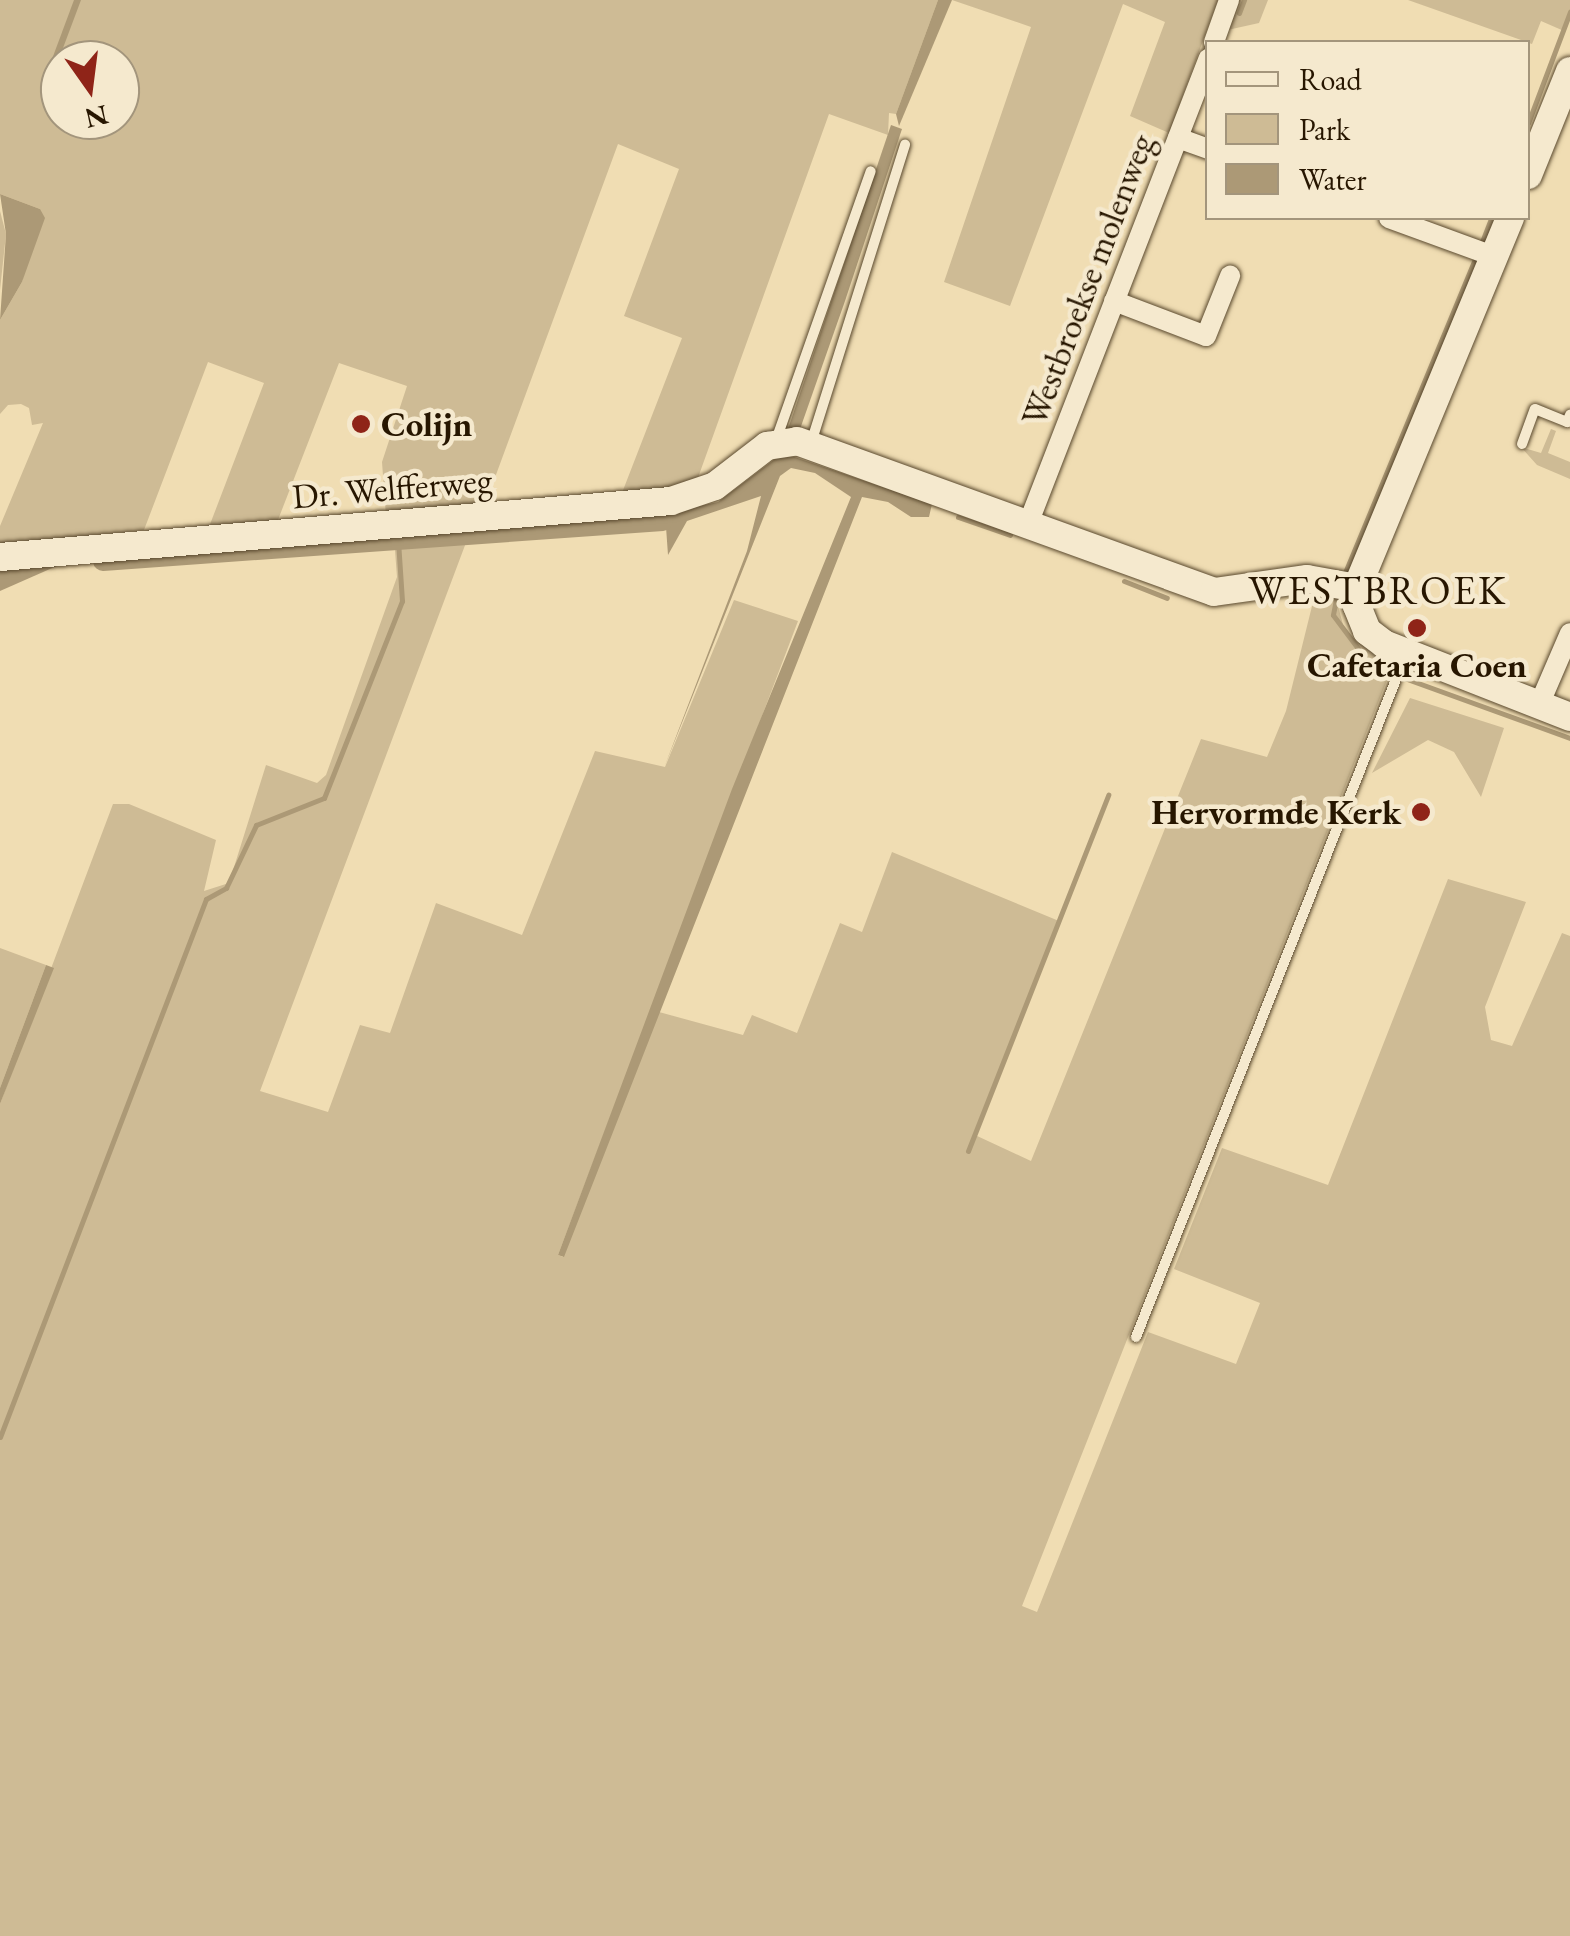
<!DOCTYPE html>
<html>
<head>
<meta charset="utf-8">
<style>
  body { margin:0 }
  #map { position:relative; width:1570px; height:1936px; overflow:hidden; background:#f0ddb3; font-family:"EB Garamond",serif }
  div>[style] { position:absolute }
  .green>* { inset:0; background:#cebb95 }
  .water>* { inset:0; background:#ac9976 }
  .stream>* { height:5px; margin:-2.5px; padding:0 2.5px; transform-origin:2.5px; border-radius:2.5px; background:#ac9976 }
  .canal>* { height:20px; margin:-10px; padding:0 10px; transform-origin:10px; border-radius:10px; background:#ac9976 }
  .roads { filter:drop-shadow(0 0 2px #59482d) drop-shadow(0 0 2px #59482d) }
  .lane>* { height:10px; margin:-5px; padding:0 5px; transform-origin:5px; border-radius:5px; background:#f5e9ce }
  .street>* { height:20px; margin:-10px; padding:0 10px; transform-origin:10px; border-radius:10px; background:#f5e9ce }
  .secondary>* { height:28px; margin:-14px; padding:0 14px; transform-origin:14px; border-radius:14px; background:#f5e9ce }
  .dots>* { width:28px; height:28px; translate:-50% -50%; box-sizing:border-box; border:5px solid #f5e9ce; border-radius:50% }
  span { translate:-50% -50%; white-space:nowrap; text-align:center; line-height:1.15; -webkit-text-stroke:9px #f5e9ce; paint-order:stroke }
  .street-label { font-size:35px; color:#271600 }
  .poi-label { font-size:35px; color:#271600; font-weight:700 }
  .left { translate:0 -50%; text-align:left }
  .right { translate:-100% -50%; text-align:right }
  .quarter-label { font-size:40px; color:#271600; letter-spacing:2.5px }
  .legend { position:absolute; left:1205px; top:40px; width:325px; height:180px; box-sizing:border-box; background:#f5e9ce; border:2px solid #a3957c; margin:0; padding:12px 18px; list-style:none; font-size:30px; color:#271600 }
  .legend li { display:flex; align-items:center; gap:20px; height:50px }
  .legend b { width:50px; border:2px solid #a3957c }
  .north { position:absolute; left:40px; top:40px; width:100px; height:100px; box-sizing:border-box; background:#f5e9ce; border:2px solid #a3957c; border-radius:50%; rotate:166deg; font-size:28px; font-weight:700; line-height:40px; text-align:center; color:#271600 }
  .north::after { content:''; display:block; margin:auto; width:35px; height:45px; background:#8f2418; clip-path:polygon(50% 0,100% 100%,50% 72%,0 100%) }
</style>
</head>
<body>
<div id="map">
  <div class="green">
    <i style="clip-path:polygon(evenodd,0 0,938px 0,896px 114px,889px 113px,888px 135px,829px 114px,695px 486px,620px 498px,682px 338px,624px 316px,679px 169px,618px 144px,483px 510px,386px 517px,382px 462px,407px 386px,339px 363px,276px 525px,209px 527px,264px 383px,208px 362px,144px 530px,0 545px,0 526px,43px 423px,32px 425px,29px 408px,21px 404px,8px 405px,0 414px,0 320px,22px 282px,40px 209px,0 194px,0 0,60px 60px,120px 60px,120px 120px,60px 120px,60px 60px)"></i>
    <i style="clip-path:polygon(952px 0,1218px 0,1169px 133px,1130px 116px,1165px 22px,1123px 4px,1010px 306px,944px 282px,1031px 27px)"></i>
    <i style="clip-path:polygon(1235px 0,1268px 0,1259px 23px,1223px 31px)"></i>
    <i style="clip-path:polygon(1408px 0,1570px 0,1570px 15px,1564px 31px,1541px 21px,1532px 44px)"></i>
    <i style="clip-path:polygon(0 211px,6px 234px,0 290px)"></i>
    <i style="clip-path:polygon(1551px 429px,1556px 431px,1548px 453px,1570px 462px,1570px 479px,1537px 465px,1521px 447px,1541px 453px)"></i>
    <i style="clip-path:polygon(470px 532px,260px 1091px,328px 1112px,360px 1025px,390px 1033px,436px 903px,522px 935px,595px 751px,665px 767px,734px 600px,798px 621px,558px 1255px,563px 1257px,659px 1012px,743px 1035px,752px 1015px,797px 1033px,840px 923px,862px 932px,892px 852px,1059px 921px,975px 1135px,1031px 1161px,1201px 739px,1267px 757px,1286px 711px,1315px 594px,1334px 591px,1345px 632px,1393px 665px,1022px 1606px,1037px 1612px,1148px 1332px,1236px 1364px,1260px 1303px,1174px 1269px,1222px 1148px,1328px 1185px,1448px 879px,1526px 902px,1485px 1007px,1491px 1040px,1512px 1046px,1562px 933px,1570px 936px,1570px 1936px,0 1936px,0 1104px,113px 804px,129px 804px,216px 840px,204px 891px,229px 883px,266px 765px,317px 783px,326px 775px,397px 577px,394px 537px)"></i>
    <i style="clip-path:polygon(1410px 698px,1504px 728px,1481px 797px,1454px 752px,1428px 740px,1372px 773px)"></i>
    <i style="clip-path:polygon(0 948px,46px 965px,0 1088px)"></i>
  </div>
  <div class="water">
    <i style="clip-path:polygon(74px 0,81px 0,48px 88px,42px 86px)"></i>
    <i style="clip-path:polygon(938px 0,952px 0,899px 126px,896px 114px)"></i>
    <i style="clip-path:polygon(891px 125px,902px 129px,845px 301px,799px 432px,788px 429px)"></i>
    <i style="clip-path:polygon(0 194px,40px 209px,45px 218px,22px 282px,0 320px,6px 234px)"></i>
    <i style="clip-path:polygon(783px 453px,932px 504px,929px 517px,911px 517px,888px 502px,862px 497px,564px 1257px,558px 1255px,732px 789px,851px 497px,815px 473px,791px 468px,780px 476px,664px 768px,747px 551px,761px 496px,687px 521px,668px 555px,666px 527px,635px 528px,638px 519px,718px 502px)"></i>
    <i style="clip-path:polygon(0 565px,59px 565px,0 591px)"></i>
    <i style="clip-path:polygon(46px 965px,54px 968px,0 1104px,0 1088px)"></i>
  </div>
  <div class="stream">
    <i style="left:1239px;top:13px;width:14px;rotate:-69deg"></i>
    <i style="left:1528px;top:123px;width:119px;rotate:-69.3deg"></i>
    <i style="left:1480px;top:247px;width:31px;rotate:-69deg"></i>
    <i style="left:958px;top:517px;width:55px;rotate:19.1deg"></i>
    <i style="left:1344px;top:575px;width:344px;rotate:-67.5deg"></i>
    <i style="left:1124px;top:581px;width:46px;rotate:21.6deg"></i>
    <i style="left:1337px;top:594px;width:21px;rotate:101deg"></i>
    <i style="left:1333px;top:615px;width:64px;rotate:53.3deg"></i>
    <i style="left:1371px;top:666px;width:212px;rotate:19.9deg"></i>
    <i style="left:968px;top:1151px;width:383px;rotate:-68.5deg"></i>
    <i style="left:0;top:1437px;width:576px;rotate:-69.05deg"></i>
    <i style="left:206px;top:899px;width:23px;rotate:-29deg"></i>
    <i style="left:226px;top:888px;width:70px;rotate:-64.5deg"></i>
    <i style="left:256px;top:825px;width:73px;rotate:-21.7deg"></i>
    <i style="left:324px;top:798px;width:212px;rotate:-68.4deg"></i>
    <i style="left:402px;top:601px;width:61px;rotate:-93.8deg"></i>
  </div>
  <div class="canal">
    <i style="left:103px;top:561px;width:561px;rotate:-4.09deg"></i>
  </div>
  <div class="roads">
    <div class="lane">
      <i style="left:775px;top:443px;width:288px;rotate:-70.6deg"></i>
      <i style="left:811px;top:443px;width:313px;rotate:-72.5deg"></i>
      <i style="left:1522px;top:444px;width:37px;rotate:-70deg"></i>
      <i style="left:1535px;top:409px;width:35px;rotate:22deg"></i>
      <i style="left:1567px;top:422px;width:8px;rotate:-67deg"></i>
      <i style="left:1136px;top:1337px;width:734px;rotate:-68.43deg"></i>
    </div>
    <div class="street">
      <i style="left:1214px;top:42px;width:45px;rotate:-70.3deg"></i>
      <i style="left:1178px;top:138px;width:32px;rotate:20deg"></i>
      <i style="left:1389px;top:218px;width:111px;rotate:20.1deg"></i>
      <i style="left:1114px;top:301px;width:98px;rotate:20.8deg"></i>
      <i style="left:1206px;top:336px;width:65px;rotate:-68.2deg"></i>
      <i style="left:1028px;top:524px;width:499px;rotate:-68.8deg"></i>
      <i style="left:1539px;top:705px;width:78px;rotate:-66.7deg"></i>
    </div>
    <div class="secondary">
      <i style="left:1528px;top:175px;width:112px;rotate:-68deg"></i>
      <i style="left:1510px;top:218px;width:400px;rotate:112.5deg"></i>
      <i style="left:1357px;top:588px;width:18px;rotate:90deg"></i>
      <i style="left:1357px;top:606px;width:27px;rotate:68deg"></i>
      <i style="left:1367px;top:631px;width:21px;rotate:37deg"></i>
      <i style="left:1384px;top:644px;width:200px;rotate:21.4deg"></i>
      <i style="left:0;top:557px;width:673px;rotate:-4.77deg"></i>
      <i style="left:671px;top:501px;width:46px;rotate:-18.8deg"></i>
      <i style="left:715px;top:486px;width:66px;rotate:-37.6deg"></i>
      <i style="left:767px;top:446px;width:30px;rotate:-9deg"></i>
      <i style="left:797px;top:441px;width:443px;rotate:19.9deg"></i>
      <i style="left:1214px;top:592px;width:94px;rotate:-8deg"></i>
      <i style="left:1307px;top:579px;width:51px;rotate:10.2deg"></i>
    </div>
  </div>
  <div class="dots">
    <i style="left:361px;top:424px;background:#8f2418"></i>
    <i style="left:1417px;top:628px;background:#8f2418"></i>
    <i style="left:1421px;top:812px;background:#8f2418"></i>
  </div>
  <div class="street-label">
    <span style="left:1088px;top:280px;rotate:-69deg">Westbroekse molenweg</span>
    <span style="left:392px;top:488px;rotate:-5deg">Dr. Welfferweg</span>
  </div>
  <div class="poi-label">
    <span class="left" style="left:381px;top:424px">Colijn</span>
    <span style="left:1417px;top:665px">Cafetaria Coen</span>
    <span class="right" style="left:1401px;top:812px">Hervormde Kerk</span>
  </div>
  <div class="quarter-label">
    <span style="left:1378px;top:590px">WESTBROEK</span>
  </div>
  <ul class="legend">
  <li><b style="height:12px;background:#f5e9ce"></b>Road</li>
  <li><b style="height:28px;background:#cebb95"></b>Park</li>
  <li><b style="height:28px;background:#ac9976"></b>Water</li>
  </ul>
  <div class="north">N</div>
</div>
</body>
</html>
